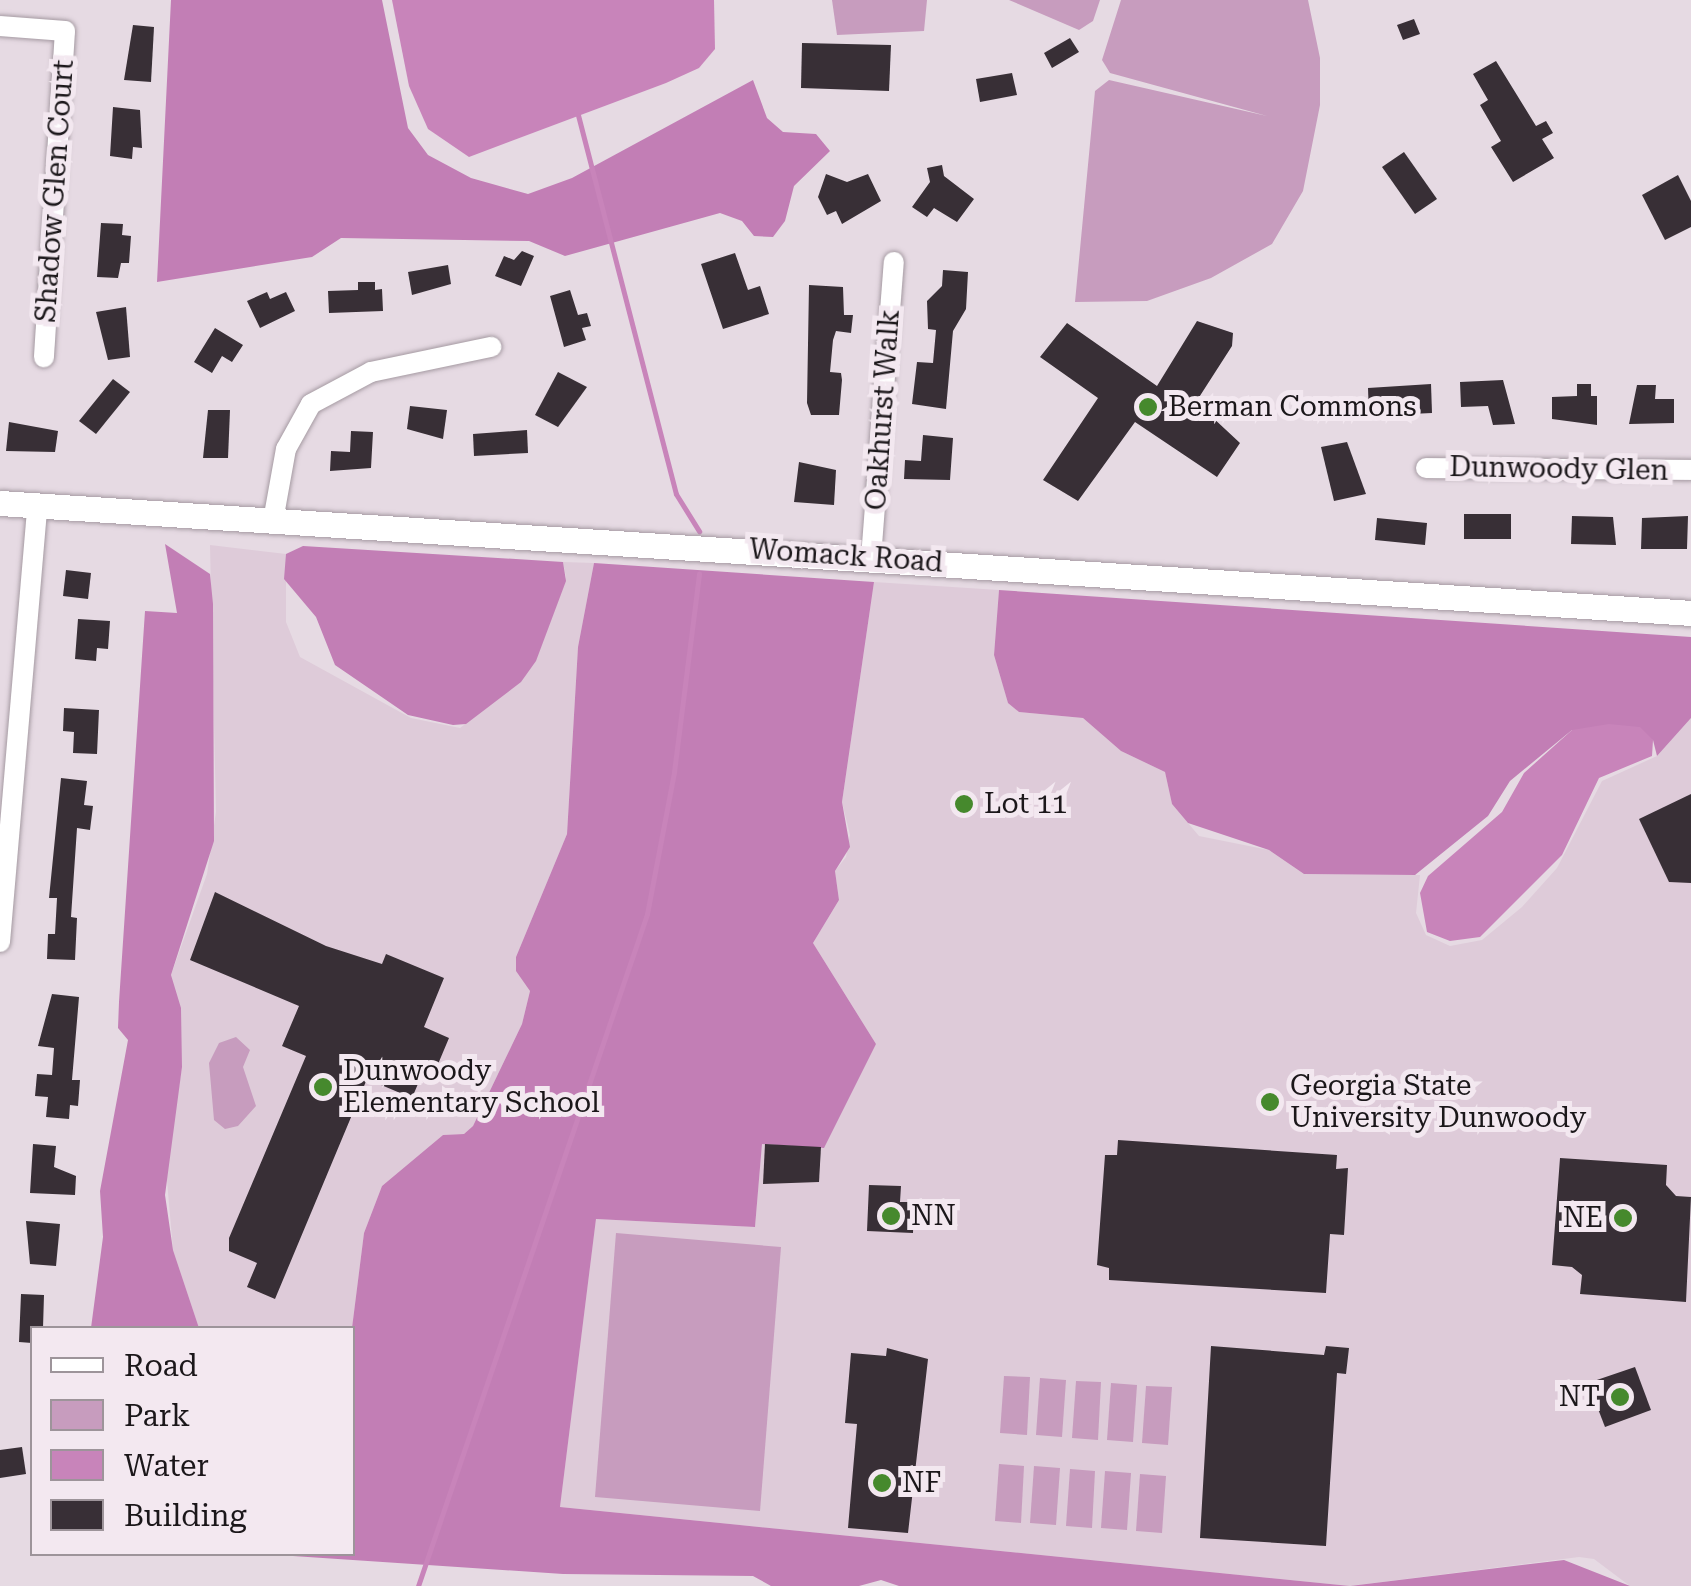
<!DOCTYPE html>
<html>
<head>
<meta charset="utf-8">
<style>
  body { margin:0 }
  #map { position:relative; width:1691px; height:1586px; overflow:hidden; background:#e6dae3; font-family:"Roboto Serif",serif }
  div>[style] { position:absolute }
  .built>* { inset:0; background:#decbd9 }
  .green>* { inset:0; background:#c79cbe }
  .forest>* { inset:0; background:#c27eb5 }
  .water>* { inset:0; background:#c884ba }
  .stream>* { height:5px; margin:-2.5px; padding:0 2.5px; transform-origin:2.5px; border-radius:2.5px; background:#c884ba }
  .building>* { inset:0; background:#382f36 }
  .roads { filter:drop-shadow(0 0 2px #a59aa2) drop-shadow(0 0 2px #a59aa2) }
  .minor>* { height:20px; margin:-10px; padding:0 10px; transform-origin:10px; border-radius:10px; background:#fff }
  .tertiary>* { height:25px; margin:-12.5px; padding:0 12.5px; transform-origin:12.5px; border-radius:12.5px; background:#fff }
  .dots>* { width:28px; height:28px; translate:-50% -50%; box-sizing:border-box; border:5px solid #f3e8f0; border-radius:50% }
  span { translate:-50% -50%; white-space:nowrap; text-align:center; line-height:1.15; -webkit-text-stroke:10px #f3e8f0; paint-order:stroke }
  .street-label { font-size:28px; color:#1b171a }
  .poi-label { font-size:28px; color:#1b171a }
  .left { translate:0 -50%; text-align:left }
  .right { translate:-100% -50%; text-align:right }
  .legend { position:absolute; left:30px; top:1326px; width:325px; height:230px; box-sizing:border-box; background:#f3e8f0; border:2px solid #9d949a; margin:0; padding:12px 18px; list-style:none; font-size:30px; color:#1b171a }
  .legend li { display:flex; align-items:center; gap:20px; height:50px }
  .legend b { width:50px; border:2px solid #9d949a }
</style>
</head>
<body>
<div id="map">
  <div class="built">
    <i style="clip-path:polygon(210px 545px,286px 554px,286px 622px,300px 657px,411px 718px,460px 728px,521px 681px,566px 577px,563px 562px,594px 563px,578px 647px,567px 834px,516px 957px,530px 991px,522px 1024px,473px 1126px,464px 1134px,443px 1135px,382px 1186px,364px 1233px,352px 1328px,199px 1328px,173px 1250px,166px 1169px,182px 1067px,171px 975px,207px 874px,216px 812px)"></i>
    <i style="clip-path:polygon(874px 582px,999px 590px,994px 655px,1008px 702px,1019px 712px,1083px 718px,1121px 751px,1165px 772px,1172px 804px,1199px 836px,1269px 850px,1304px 874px,1420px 875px,1416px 913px,1426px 935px,1450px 946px,1482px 940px,1522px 907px,1557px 868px,1602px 781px,1657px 756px,1691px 718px,1691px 1586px,1630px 1586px,1594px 1559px,1579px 1557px,1350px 1586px,560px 1507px,596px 1219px,755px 1227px,762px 1143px,876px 1044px,813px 943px,839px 900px,835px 871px,846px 857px,850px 835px,842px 802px)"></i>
  </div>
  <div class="green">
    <i style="clip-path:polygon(832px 0,927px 0,924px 31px,837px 35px)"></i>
    <i style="clip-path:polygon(1009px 0,1100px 0,1093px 21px,1079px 30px)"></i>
    <i style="clip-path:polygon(1121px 0,1308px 0,1320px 58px,1320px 105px,1303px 191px,1272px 244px,1211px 278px,1147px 301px,1075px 302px,1095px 91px,1109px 80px,1267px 116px,1110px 73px,1102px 60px)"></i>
    <i style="clip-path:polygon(236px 1037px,250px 1050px,243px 1067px,256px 1106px,238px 1126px,225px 1129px,214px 1120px,209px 1063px,219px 1043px)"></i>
    <i style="clip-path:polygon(616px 1233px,781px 1247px,760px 1511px,595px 1497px)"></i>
    <i style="clip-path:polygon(1004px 1376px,1030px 1377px,1027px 1435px,1000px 1433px)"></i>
    <i style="clip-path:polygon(1040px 1378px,1066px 1380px,1062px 1437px,1036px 1435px)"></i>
    <i style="clip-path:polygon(1076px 1381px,1101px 1382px,1098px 1440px,1072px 1438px)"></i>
    <i style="clip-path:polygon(1111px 1383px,1137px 1385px,1133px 1442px,1107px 1440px)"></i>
    <i style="clip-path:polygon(1146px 1386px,1172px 1387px,1168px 1445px,1142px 1443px)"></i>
    <i style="clip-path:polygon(999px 1464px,1024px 1466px,1021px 1523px,995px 1521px)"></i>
    <i style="clip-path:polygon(1034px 1466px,1060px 1468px,1056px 1525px,1030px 1523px)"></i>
    <i style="clip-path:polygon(1070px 1469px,1095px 1471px,1092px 1528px,1066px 1526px)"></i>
    <i style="clip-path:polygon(1105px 1471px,1131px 1473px,1127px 1530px,1101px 1528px)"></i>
    <i style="clip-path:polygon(1140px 1474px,1166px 1476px,1162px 1533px,1136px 1531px)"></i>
  </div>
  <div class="forest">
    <i style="clip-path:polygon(171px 0,382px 0,408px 128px,428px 155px,471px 178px,528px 194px,572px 178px,753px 80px,767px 118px,783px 132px,816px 134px,830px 151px,794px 186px,785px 221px,773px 237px,754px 236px,742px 221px,720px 213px,565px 256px,529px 241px,341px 238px,312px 257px,157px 282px)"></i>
    <i style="clip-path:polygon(165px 544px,210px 574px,213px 604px,214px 841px,171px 975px,181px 1008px,182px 1067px,165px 1195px,173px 1250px,199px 1328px,91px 1328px,103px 1237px,100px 1191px,128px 1040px,118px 1028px,119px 1002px,145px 611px,177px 613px)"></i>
    <i style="clip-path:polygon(303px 546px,563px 562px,566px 581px,536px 661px,521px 682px,466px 724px,453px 725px,408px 715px,335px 665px,316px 617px,284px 579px,286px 554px)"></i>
    <i style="clip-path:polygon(594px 563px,874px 582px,842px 802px,850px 847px,835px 871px,839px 900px,813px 943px,876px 1044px,824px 1148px,762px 1144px,755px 1227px,596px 1219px,560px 1507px,1350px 1586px,1564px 1560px,1630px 1586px,899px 1586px,881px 1580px,859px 1586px,771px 1586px,753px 1576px,563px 1574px,263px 1554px,352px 1554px,352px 1328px,364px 1233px,382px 1186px,443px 1135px,464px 1134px,473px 1126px,522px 1024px,530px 991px,516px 971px,516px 957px,567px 834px,578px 647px)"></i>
    <i style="clip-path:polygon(999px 590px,1691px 637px,1691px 718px,1657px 756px,1653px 740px,1572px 730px,1510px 781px,1488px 816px,1415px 875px,1304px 874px,1269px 850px,1188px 823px,1172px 804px,1165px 772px,1121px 751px,1083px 718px,1019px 712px,1008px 703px,994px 655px)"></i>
  </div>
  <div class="water">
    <i style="clip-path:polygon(392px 0,714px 0,715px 49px,699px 68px,666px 83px,469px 157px,428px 129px,409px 86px)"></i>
    <i style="clip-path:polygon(1609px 724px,1640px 727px,1653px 740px,1652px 756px,1599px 778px,1562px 855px,1480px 937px,1450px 941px,1427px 932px,1420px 893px,1428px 876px,1502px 812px,1524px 773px,1572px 730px)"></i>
  </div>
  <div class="stream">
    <i style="left:578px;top:115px;width:391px;rotate:75.5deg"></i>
    <i style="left:676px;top:494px;width:44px;rotate:58.1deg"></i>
    <i style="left:418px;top:1586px;width:710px;rotate:-71.18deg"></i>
    <i style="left:647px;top:914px;width:145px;rotate:-79.2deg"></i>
    <i style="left:674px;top:772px;width:200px;rotate:-82.8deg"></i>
  </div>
  <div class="building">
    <i style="clip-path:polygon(1414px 19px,1420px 34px,1403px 40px,1397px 25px)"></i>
    <i style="clip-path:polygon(133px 25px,154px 27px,151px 82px,124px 80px)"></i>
    <i style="clip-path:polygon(1070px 38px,1079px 52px,1052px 68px,1044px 53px)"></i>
    <i style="clip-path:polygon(802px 43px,891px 45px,889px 91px,801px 88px)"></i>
    <i style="clip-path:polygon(1496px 61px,1536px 126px,1546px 121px,1553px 133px,1542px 139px,1554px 158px,1513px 182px,1491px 147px,1501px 141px,1480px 105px,1488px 100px,1473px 74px)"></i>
    <i style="clip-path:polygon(1012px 73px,1017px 95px,980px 102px,976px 79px)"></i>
    <i style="clip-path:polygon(113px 107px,140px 110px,142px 148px,133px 147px,132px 159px,110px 156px)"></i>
    <i style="clip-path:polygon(1404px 152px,1437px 199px,1415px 214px,1382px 167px)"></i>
    <i style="clip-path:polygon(942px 165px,944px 176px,974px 199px,957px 222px,934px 208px,927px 217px,912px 207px,930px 182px,927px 168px)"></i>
    <i style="clip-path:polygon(826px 174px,847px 182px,868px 174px,881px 201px,842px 224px,836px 211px,827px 215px,818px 197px)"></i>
    <i style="clip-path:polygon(1678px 175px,1691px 201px,1691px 227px,1665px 240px,1642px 195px)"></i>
    <i style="clip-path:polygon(101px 223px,123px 224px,122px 235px,131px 236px,129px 263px,121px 263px,118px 278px,97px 277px)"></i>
    <i style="clip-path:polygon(522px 251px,534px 256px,521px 286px,495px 276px,504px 256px,514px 260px)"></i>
    <i style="clip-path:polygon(735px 253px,748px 290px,760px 286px,769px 314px,723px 329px,701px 264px)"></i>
    <i style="clip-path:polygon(448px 265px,451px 284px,412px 295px,408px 272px)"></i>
    <i style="clip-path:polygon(943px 270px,968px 272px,966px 309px,953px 331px,946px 409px,912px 404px,917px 362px,933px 363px,936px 330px,928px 329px,927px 301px,942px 286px)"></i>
    <i style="clip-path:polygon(358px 282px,375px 282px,375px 290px,382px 289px,383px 311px,329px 313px,328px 291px,358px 290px)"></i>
    <i style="clip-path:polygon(809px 285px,843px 287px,844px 315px,853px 315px,851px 333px,836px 331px,833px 340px,830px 372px,841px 373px,842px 380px,839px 415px,811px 415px,807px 403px)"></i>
    <i style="clip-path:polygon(570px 290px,578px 315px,587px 313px,591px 326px,582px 328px,586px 340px,564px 347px,550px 296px)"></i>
    <i style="clip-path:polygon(267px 292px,270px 299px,286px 292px,295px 311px,260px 328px,247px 301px)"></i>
    <i style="clip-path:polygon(126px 307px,130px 357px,108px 360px,96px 312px)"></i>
    <i style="clip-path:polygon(1197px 321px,1233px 333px,1232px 346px,1196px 402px,1240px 443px,1217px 477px,1135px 422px,1078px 501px,1043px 480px,1098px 398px,1040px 357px,1067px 323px,1157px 386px)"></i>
    <i style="clip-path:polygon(215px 328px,243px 345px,232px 362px,222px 356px,212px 373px,194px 362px)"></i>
    <i style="clip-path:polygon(558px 372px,587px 387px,558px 427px,535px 415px)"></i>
    <i style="clip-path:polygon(113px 379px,130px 392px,96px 434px,79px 421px)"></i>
    <i style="clip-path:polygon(1503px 380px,1515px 424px,1493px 425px,1488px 406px,1461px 407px,1460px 382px)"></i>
    <i style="clip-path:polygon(1431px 384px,1432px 413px,1369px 416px,1368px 388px)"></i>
    <i style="clip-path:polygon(1577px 384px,1591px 384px,1591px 396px,1597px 396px,1597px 425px,1552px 419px,1552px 397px,1577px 396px)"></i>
    <i style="clip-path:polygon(1637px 385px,1656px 385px,1655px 399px,1674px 399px,1674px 423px,1629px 424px)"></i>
    <i style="clip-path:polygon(410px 406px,447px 410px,443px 439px,407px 429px)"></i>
    <i style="clip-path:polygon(208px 410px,230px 410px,228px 458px,203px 458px)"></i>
    <i style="clip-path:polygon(9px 422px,58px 431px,55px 452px,6px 451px)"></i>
    <i style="clip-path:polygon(527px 430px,528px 453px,474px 456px,473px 434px)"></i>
    <i style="clip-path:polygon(351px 431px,373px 432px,371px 468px,330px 471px,331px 451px,350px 452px)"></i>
    <i style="clip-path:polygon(923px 435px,953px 438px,950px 480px,904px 479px,905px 460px,921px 461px)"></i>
    <i style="clip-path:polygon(1347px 442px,1366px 494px,1334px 501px,1321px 447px)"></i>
    <i style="clip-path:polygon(799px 462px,836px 470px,834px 505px,794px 502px)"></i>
    <i style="clip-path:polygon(1464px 514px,1511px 514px,1511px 539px,1464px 539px)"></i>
    <i style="clip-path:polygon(1572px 516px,1613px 517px,1616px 545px,1571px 544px)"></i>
    <i style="clip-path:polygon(1688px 516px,1687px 549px,1641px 549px,1642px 518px)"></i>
    <i style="clip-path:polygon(1377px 518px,1427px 523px,1425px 545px,1375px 540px)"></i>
    <i style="clip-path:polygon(66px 570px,91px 573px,88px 599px,63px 596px)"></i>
    <i style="clip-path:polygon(78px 619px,110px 621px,108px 649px,97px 648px,96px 661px,75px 659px)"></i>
    <i style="clip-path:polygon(64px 708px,99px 710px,97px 754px,73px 753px,74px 732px,63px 731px)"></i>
    <i style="clip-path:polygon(61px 778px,87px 781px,84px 805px,93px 806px,90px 830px,77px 828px,71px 917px,77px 918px,75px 960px,47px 959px,48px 934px,55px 934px,57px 898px,49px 898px)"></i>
    <i style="clip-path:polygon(1691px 794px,1691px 883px,1669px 882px,1639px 819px)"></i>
    <i style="clip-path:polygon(215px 892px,326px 946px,382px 964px,386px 954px,444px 978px,424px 1027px,449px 1038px,433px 1076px,423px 1072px,412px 1098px,367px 1079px,275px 1299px,247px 1287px,257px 1263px,229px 1251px,229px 1238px,306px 1056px,282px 1046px,299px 1006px,190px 960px)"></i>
    <i style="clip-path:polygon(52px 994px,79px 997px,72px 1080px,80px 1080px,78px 1106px,70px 1105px,69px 1119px,46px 1117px,48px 1097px,35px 1096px,37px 1074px,52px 1075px,54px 1048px,38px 1046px)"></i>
    <i style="clip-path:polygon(1118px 1140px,1337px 1155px,1336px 1169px,1348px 1168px,1344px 1235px,1330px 1234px,1326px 1293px,1109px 1280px,1109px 1268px,1097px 1265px,1105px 1155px,1117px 1155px)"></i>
    <i style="clip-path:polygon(33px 1144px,56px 1146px,54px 1167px,76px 1176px,75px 1195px,30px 1193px)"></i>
    <i style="clip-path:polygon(765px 1144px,821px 1147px,819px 1182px,763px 1184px)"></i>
    <i style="clip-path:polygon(1560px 1158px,1667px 1165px,1666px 1185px,1676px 1196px,1691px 1197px,1686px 1302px,1580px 1294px,1582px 1275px,1572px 1267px,1552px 1265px)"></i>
    <i style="clip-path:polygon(869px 1185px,901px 1186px,900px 1202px,914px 1202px,913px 1233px,867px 1231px)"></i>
    <i style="clip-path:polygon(26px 1221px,60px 1224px,56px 1266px,30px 1264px)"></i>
    <i style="clip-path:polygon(21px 1294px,44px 1295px,43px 1328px,32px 1328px,32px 1343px,19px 1342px)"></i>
    <i style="clip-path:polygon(1211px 1346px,1324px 1355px,1326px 1346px,1349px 1348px,1346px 1374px,1337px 1373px,1326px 1546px,1200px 1538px)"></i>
    <i style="clip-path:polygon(887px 1348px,928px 1359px,908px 1533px,848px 1528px,857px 1424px,845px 1423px,851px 1353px,886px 1356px)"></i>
    <i style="clip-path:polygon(1635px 1367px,1651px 1410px,1605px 1427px,1588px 1383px)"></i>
    <i style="clip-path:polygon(22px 1447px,26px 1474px,0 1478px,0 1450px)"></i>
  </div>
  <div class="roads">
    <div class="minor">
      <i style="left:0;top:26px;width:65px;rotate:4.4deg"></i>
      <i style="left:65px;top:31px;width:327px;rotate:93.7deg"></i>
      <i style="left:1426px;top:468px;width:265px;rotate:0.4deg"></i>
      <i style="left:273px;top:521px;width:73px;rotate:-79.8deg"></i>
      <i style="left:286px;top:449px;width:51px;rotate:-60.9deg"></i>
      <i style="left:311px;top:404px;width:68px;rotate:-28.1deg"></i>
      <i style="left:371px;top:372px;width:123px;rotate:-11.8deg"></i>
      <i style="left:871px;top:558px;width:297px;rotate:-85.6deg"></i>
      <i style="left:0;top:942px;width:438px;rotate:-85.1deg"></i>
    </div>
    <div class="tertiary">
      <i style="left:0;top:503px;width:1695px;rotate:3.72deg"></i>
    </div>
  </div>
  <div class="dots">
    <i style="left:1148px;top:407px;background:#46892d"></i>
    <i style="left:964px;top:804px;background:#46892d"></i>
    <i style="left:323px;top:1087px;background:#46892d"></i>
    <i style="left:1270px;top:1102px;background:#46892d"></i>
    <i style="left:891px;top:1216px;background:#46892d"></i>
    <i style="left:1623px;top:1218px;background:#46892d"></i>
    <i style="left:1620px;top:1397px;background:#46892d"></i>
    <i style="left:882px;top:1483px;background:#46892d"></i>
  </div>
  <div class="street-label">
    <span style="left:55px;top:191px;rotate:-86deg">Shadow Glen Court</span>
    <span style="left:883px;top:410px;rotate:-86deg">Oakhurst Walk</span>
    <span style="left:1559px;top:469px;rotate:1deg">Dunwoody Glen</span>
    <span style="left:846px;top:556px;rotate:4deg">Womack Road</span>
  </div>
  <div class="poi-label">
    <span class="left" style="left:1168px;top:407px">Berman Commons</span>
    <span class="left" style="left:984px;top:804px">Lot 11</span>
    <span class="left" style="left:343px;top:1087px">Dunwoody<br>Elementary School</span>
    <span class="left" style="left:1290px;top:1102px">Georgia State<br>University Dunwoody</span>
    <span class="left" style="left:911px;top:1216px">NN</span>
    <span class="right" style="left:1603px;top:1218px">NE</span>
    <span class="right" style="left:1600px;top:1397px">NT</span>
    <span class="left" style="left:902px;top:1483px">NF</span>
  </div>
  <ul class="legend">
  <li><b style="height:12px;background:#fff"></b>Road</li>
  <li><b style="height:28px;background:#c79cbe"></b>Park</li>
  <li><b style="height:28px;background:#c884ba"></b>Water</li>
  <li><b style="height:28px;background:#382f36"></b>Building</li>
  </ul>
</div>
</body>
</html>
